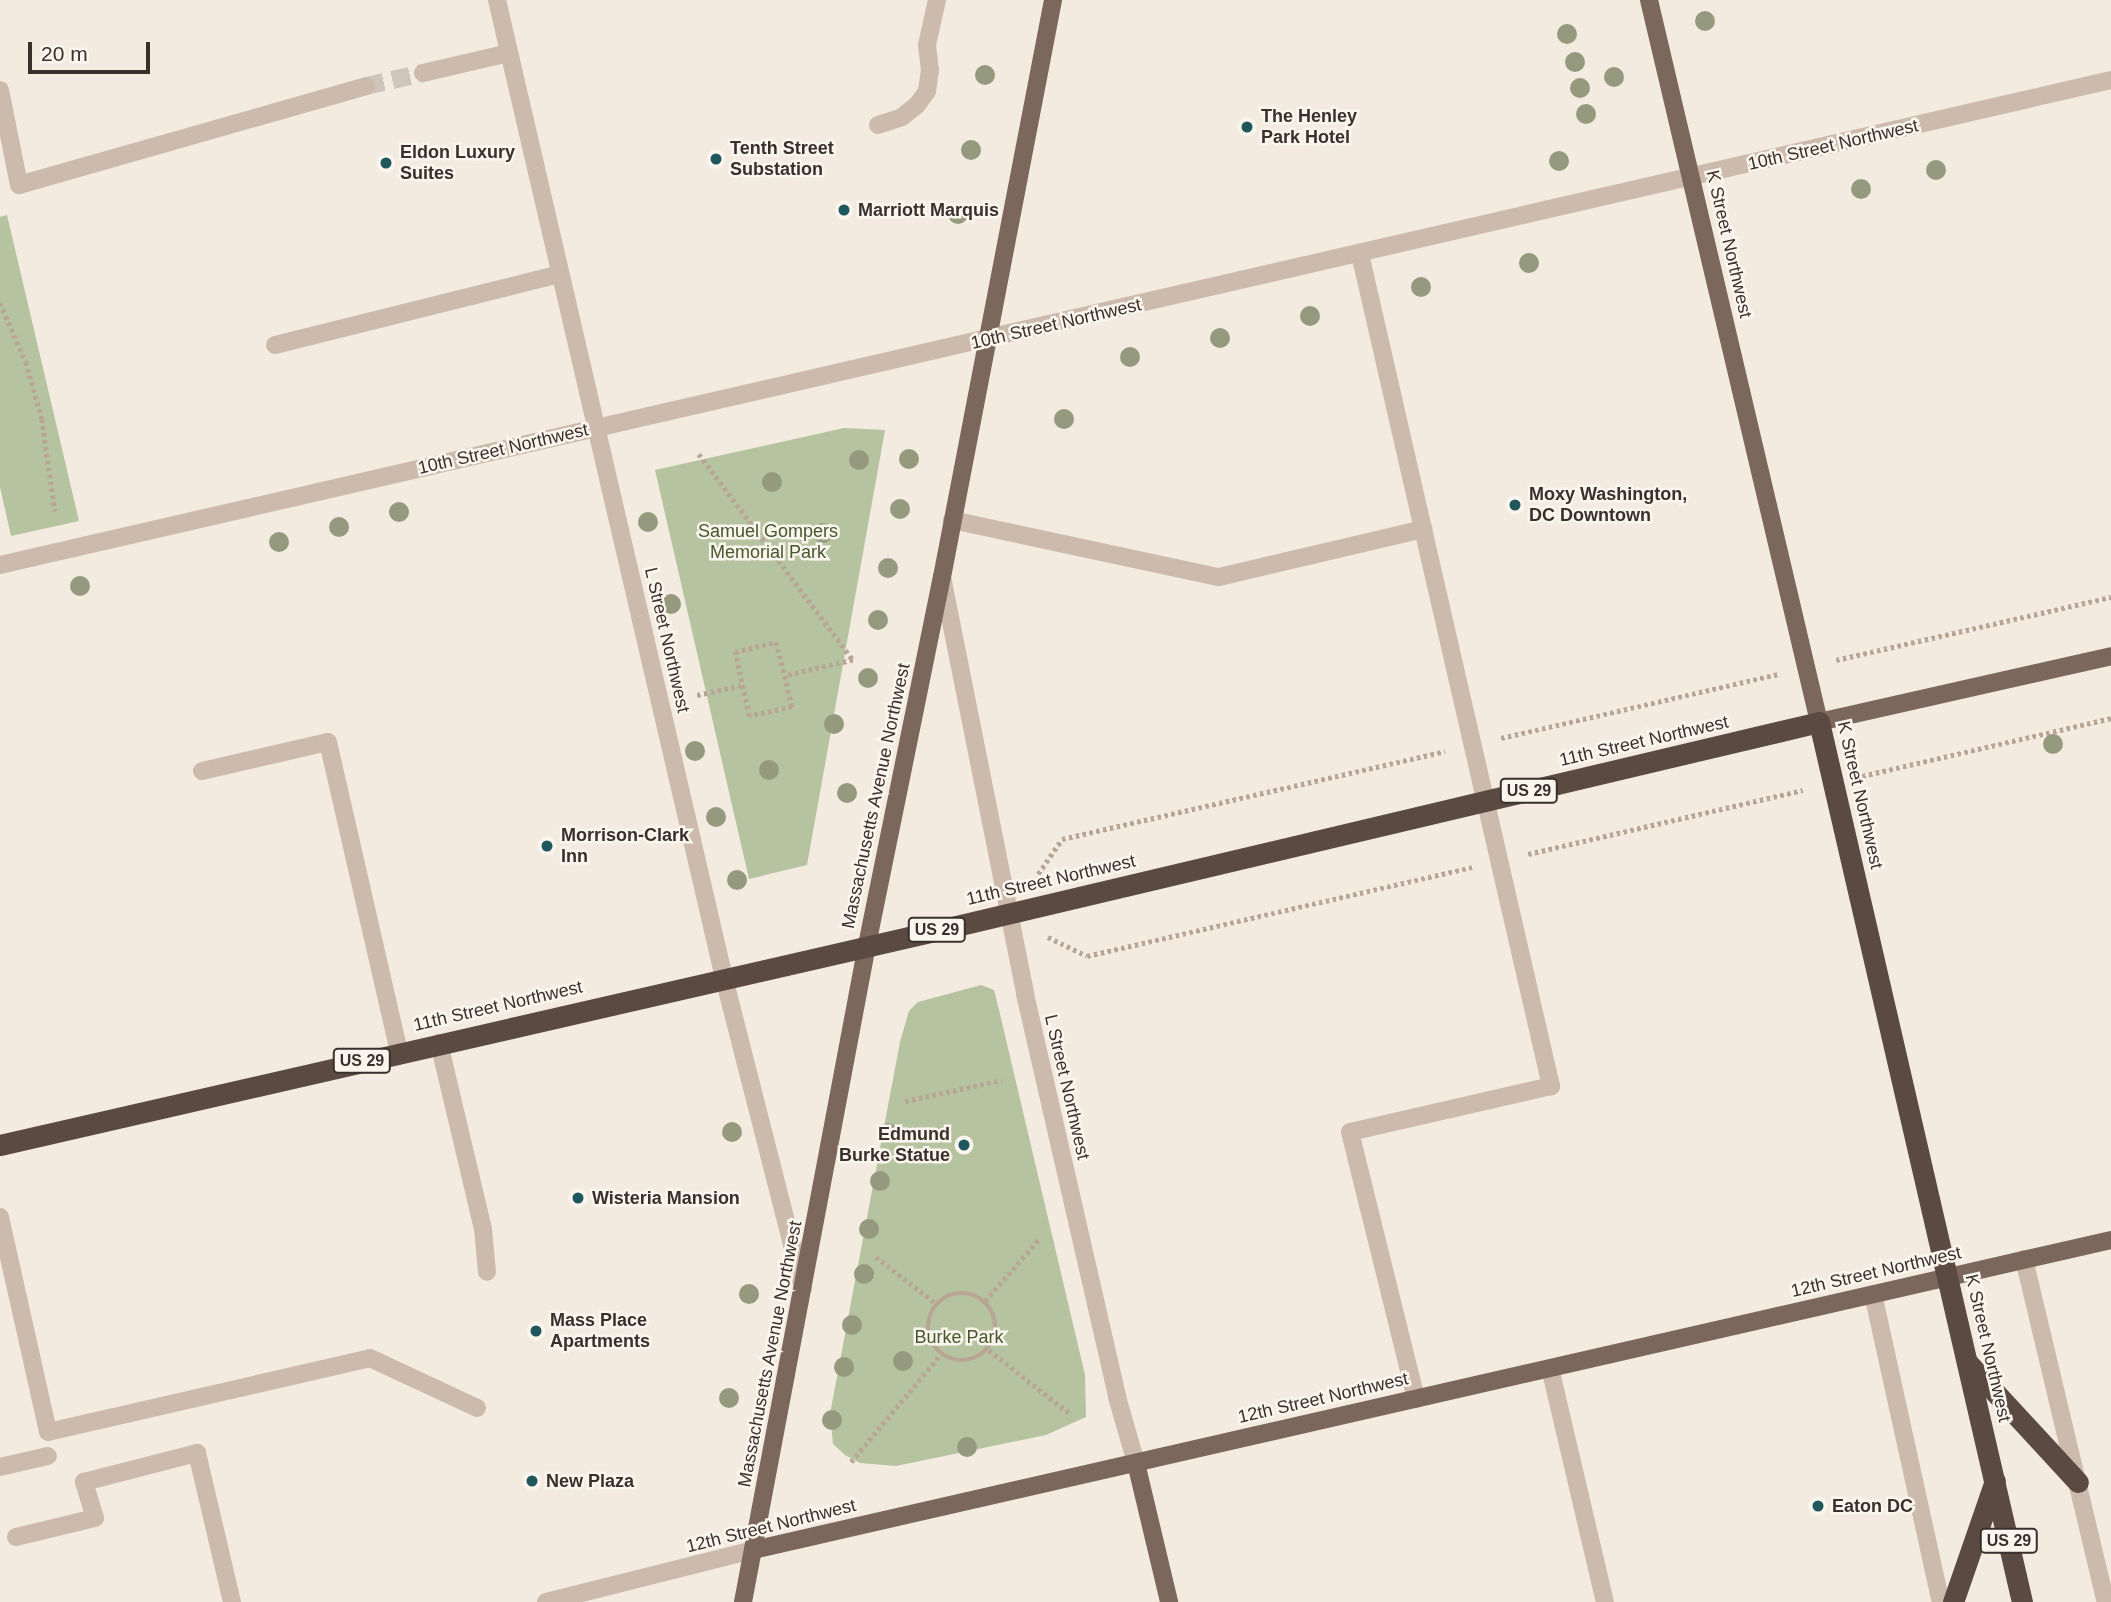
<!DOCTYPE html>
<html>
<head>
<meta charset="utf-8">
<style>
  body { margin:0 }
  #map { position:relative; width:2111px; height:1602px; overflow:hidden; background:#f3ebe0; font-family:Helvetica,sans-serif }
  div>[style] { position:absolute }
  .green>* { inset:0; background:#b6c3a0 }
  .minor-tunnel>* { height:18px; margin-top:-9px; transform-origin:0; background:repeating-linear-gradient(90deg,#cec6bc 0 18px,transparent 0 27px) }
  .path>* { height:4.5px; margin-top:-2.25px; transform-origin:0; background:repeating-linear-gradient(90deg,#b8a596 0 3.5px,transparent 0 7px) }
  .path>.ring { margin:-2.25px; padding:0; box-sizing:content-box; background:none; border:4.5px solid #b8a596; border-radius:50% }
  .minor>* { height:18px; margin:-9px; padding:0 9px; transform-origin:9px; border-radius:9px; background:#ccbbac }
  .major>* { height:18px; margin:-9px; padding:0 9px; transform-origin:9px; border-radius:9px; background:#7c675c }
  .highway>* { height:21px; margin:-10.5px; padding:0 10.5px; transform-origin:10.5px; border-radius:10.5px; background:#5b4a42 }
  .trees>* { width:20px; height:20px; margin:-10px; border-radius:50%; background:#959a7e }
  .dots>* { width:19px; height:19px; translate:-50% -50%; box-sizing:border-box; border:4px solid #faf5ed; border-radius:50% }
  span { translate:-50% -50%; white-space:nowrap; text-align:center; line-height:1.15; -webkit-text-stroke:5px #faf5ed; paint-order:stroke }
  .shield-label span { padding:2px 5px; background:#faf5ed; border:2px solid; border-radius:5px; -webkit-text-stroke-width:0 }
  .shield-label { font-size:16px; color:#3a302b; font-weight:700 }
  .poi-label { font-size:18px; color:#3a302b; font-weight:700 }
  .left { translate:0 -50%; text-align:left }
  .right { translate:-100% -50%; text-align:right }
  .street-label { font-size:18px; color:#3a302b }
  .park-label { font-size:18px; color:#48582e }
  .scale { position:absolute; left:28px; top:42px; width:122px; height:32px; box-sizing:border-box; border:4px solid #3a302b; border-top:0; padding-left:9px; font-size:21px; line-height:24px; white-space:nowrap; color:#3a302b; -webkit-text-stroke:5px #faf5ed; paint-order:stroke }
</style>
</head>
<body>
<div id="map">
  <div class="green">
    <i style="clip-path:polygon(7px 215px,79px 521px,11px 536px,0 487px,0 217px)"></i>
    <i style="clip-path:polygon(844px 428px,885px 430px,807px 865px,749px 879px,655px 470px)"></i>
    <i style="clip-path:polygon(981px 985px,994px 990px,1000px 1014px,1085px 1375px,1086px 1417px,1046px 1435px,896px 1466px,860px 1463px,845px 1455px,833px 1444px,830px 1414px,900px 1042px,909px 1011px,918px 1002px)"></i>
  </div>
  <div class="minor-tunnel">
    <i style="left:366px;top:86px;width:58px;rotate:-12.8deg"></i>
  </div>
  <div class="path">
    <i style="left:0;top:303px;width:64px;rotate:66.2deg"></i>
    <i style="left:26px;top:362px;width:59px;rotate:74.3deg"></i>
    <i style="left:42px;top:419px;width:93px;rotate:82deg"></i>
    <i style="left:699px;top:454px;width:257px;rotate:53.2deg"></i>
    <i style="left:853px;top:660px;width:70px;rotate:166.8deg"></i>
    <i style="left:785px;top:676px;width:32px;rotate:77deg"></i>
    <i style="left:792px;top:707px;width:44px;rotate:168.2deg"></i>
    <i style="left:749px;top:716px;width:66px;rotate:-102.3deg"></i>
    <i style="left:735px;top:652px;width:42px;rotate:-13.7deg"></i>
    <i style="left:776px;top:642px;width:35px;rotate:75deg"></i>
    <i style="left:1836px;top:660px;width:282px;rotate:-12.9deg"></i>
    <i style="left:697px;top:695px;width:47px;rotate:-12.3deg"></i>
    <i style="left:1501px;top:738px;width:285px;rotate:-13deg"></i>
    <i style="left:1862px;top:776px;width:256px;rotate:-13.1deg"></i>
    <i style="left:1528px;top:854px;width:282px;rotate:-13.1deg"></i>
    <i style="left:1038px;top:874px;width:42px;rotate:-55.6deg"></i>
    <i style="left:1062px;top:839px;width:393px;rotate:-12.9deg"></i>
    <i style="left:1048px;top:937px;width:43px;rotate:26deg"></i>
    <i style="left:1087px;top:956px;width:395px;rotate:-13deg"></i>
    <i style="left:905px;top:1101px;width:99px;rotate:-12.2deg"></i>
    <i style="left:876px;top:1257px;width:77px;rotate:37.6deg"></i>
    <i class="ring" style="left:928px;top:1293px;width:63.5px;height:63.5px"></i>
    <i style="left:985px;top:1301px;width:82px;rotate:-48.9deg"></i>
    <i style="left:989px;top:1350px;width:102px;rotate:38.2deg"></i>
    <i style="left:851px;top:1462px;width:141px;rotate:-50.2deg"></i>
  </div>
  <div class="minor">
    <i style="left:497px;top:0;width:1004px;rotate:76.93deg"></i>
    <i style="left:724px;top:978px;width:320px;rotate:75.7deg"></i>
    <i style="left:423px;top:73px;width:88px;rotate:-13.1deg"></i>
    <i style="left:0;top:90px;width:97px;rotate:78.7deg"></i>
    <i style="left:19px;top:185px;width:361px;rotate:-15.9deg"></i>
    <i style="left:878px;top:125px;width:25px;rotate:-18deg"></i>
    <i style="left:902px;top:117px;width:19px;rotate:-39deg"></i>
    <i style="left:917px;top:105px;width:17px;rotate:-54deg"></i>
    <i style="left:927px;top:91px;width:21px;rotate:-82deg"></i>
    <i style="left:930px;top:70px;width:25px;rotate:-97deg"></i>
    <i style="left:927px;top:45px;width:46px;rotate:-77.5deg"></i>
    <i style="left:1360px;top:254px;width:282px;rotate:77.1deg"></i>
    <i style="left:275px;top:345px;width:294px;rotate:-14deg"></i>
    <i style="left:952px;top:520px;width:273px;rotate:12.1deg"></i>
    <i style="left:1219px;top:577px;width:210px;rotate:-13.2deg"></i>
    <i style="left:1423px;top:529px;width:572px;rotate:77.06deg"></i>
    <i style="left:1551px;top:1086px;width:206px;rotate:167.1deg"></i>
    <i style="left:1350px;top:1132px;width:275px;rotate:76.1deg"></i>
    <i style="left:0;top:565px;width:2166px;rotate:-12.94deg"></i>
    <i style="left:942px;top:577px;width:425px;rotate:78.7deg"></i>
    <i style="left:1025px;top:994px;width:413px;rotate:77.1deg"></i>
    <i style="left:1117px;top:1397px;width:69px;rotate:73.9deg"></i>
    <i style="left:202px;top:771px;width:129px;rotate:-13deg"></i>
    <i style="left:328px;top:742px;width:319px;rotate:77.1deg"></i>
    <i style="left:439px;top:1043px;width:191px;rotate:76.7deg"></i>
    <i style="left:483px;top:1229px;width:43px;rotate:84.7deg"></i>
    <i style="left:0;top:1217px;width:220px;rotate:77.4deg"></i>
    <i style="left:48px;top:1432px;width:330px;rotate:-12.9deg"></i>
    <i style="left:370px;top:1358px;width:118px;rotate:25deg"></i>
    <i style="left:2024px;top:1259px;width:353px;rotate:76.6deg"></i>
    <i style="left:1873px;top:1294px;width:315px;rotate:77.6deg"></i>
    <i style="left:1550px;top:1368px;width:240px;rotate:76.8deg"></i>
    <i style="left:0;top:1467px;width:49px;rotate:-12.9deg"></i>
    <i style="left:16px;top:1537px;width:81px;rotate:-13.5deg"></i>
    <i style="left:95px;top:1518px;width:38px;rotate:-107deg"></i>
    <i style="left:84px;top:1482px;width:117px;rotate:-14.4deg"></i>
    <i style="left:197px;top:1453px;width:153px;rotate:76.8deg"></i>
    <i style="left:546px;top:1602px;width:213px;rotate:-14.1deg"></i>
  </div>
  <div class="major">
    <i style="left:1649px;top:0;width:742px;rotate:76.75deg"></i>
    <i style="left:1819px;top:722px;width:299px;rotate:-12.7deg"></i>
    <i style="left:1136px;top:1463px;width:143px;rotate:76.6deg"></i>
    <i style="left:753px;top:1550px;width:1393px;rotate:-12.86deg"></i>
    <i style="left:743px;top:1602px;width:669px;rotate:-79.31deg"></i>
    <i style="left:867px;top:945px;width:376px;rotate:-78.5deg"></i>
    <i style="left:942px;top:577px;width:588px;rotate:-79.11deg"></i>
  </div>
  <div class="highway">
    <i style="left:0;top:1145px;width:959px;rotate:-12.89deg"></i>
    <i style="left:935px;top:931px;width:908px;rotate:-13.3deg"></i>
    <i style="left:1819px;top:722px;width:903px;rotate:77.01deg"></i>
    <i style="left:1968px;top:1363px;width:162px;rotate:47.3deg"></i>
    <i style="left:1953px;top:1602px;width:128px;rotate:-70.9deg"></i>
  </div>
  <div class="trees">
    <i style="left:1705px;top:21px"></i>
    <i style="left:1567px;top:34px"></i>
    <i style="left:1575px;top:62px"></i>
    <i style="left:985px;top:75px"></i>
    <i style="left:1614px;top:77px"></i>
    <i style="left:1580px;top:88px"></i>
    <i style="left:1586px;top:114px"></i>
    <i style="left:971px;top:150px"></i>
    <i style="left:1559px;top:161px"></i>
    <i style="left:1936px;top:170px"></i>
    <i style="left:1861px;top:189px"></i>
    <i style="left:958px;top:214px"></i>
    <i style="left:1529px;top:263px"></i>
    <i style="left:1421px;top:287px"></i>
    <i style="left:1310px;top:316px"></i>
    <i style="left:1220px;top:338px"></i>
    <i style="left:1130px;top:357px"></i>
    <i style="left:1064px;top:419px"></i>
    <i style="left:909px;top:459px"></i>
    <i style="left:859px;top:460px"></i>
    <i style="left:772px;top:482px"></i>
    <i style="left:900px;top:509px"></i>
    <i style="left:399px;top:512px"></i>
    <i style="left:648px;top:522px"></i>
    <i style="left:339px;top:527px"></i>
    <i style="left:823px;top:533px"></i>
    <i style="left:279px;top:542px"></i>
    <i style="left:888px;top:568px"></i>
    <i style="left:80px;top:586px"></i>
    <i style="left:671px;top:604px"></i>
    <i style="left:878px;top:620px"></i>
    <i style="left:868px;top:678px"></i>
    <i style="left:834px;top:724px"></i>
    <i style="left:2053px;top:744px"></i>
    <i style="left:695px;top:751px"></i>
    <i style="left:769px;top:770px"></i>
    <i style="left:847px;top:793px"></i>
    <i style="left:716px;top:817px"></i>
    <i style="left:737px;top:880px"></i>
    <i style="left:732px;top:1132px"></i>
    <i style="left:888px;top:1133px"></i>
    <i style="left:880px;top:1181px"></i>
    <i style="left:869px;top:1229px"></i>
    <i style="left:864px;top:1274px"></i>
    <i style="left:749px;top:1294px"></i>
    <i style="left:852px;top:1325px"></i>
    <i style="left:903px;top:1361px"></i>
    <i style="left:844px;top:1367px"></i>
    <i style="left:729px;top:1398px"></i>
    <i style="left:832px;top:1420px"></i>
    <i style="left:967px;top:1447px"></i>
  </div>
  <div class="dots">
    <i style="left:1247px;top:127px;background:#20575c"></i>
    <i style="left:716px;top:159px;background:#20575c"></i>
    <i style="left:386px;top:163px;background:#20575c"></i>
    <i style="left:844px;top:210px;background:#20575c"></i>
    <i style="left:1515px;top:505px;background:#20575c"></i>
    <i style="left:547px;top:846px;background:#20575c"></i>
    <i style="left:964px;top:1145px;background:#20575c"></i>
    <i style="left:578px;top:1198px;background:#20575c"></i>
    <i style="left:536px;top:1331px;background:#20575c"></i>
    <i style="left:532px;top:1481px;background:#20575c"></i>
    <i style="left:1818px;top:1506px;background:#20575c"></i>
  </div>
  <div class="shield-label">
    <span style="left:1529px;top:791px">US 29</span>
    <span style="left:937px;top:930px">US 29</span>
    <span style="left:362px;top:1061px">US 29</span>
    <span style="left:2009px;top:1541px">US 29</span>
  </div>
  <div class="poi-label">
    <span class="left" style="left:1261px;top:127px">The Henley<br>Park Hotel</span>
    <span class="left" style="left:730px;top:159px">Tenth Street<br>Substation</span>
    <span class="left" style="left:400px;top:163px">Eldon Luxury<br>Suites</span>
    <span class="left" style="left:858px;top:210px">Marriott Marquis</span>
    <span class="left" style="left:1529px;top:505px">Moxy Washington,<br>DC Downtown</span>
    <span class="left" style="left:561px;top:846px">Morrison-Clark<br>Inn</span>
    <span class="right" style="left:950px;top:1145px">Edmund<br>Burke Statue</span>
    <span class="left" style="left:592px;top:1198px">Wisteria Mansion</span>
    <span class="left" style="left:550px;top:1331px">Mass Place<br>Apartments</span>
    <span class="left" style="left:546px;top:1481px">New Plaza</span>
    <span class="left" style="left:1832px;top:1506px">Eaton DC</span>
  </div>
  <div class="street-label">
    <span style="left:1833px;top:145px;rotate:-13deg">10th Street Northwest</span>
    <span style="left:1729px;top:244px;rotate:77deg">K Street Northwest</span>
    <span style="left:1056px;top:324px;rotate:-13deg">10th Street Northwest</span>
    <span style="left:503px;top:449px;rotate:-13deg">10th Street Northwest</span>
    <span style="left:667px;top:640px;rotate:77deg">L Street Northwest</span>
    <span style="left:1644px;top:741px;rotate:-13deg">11th Street Northwest</span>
    <span style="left:1860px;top:795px;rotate:77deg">K Street Northwest</span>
    <span style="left:876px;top:796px;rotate:-78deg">Massachusetts Avenue Northwest</span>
    <span style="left:1051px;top:880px;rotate:-13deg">11th Street Northwest</span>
    <span style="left:498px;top:1006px;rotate:-13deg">11th Street Northwest</span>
    <span style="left:1067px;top:1087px;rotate:77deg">L Street Northwest</span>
    <span style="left:1876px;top:1272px;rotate:-13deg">12th Street Northwest</span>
    <span style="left:1988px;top:1348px;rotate:77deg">K Street Northwest</span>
    <span style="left:770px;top:1354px;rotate:-79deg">Massachusetts Avenue Northwest</span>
    <span style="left:1323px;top:1398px;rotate:-13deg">12th Street Northwest</span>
    <span style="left:771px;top:1526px;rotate:-14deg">12th Street Northwest</span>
  </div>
  <div class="park-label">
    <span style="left:768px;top:542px">Samuel Gompers<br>Memorial Park</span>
    <span style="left:959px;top:1337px">Burke Park</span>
  </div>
  <div class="scale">20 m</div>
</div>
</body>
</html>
